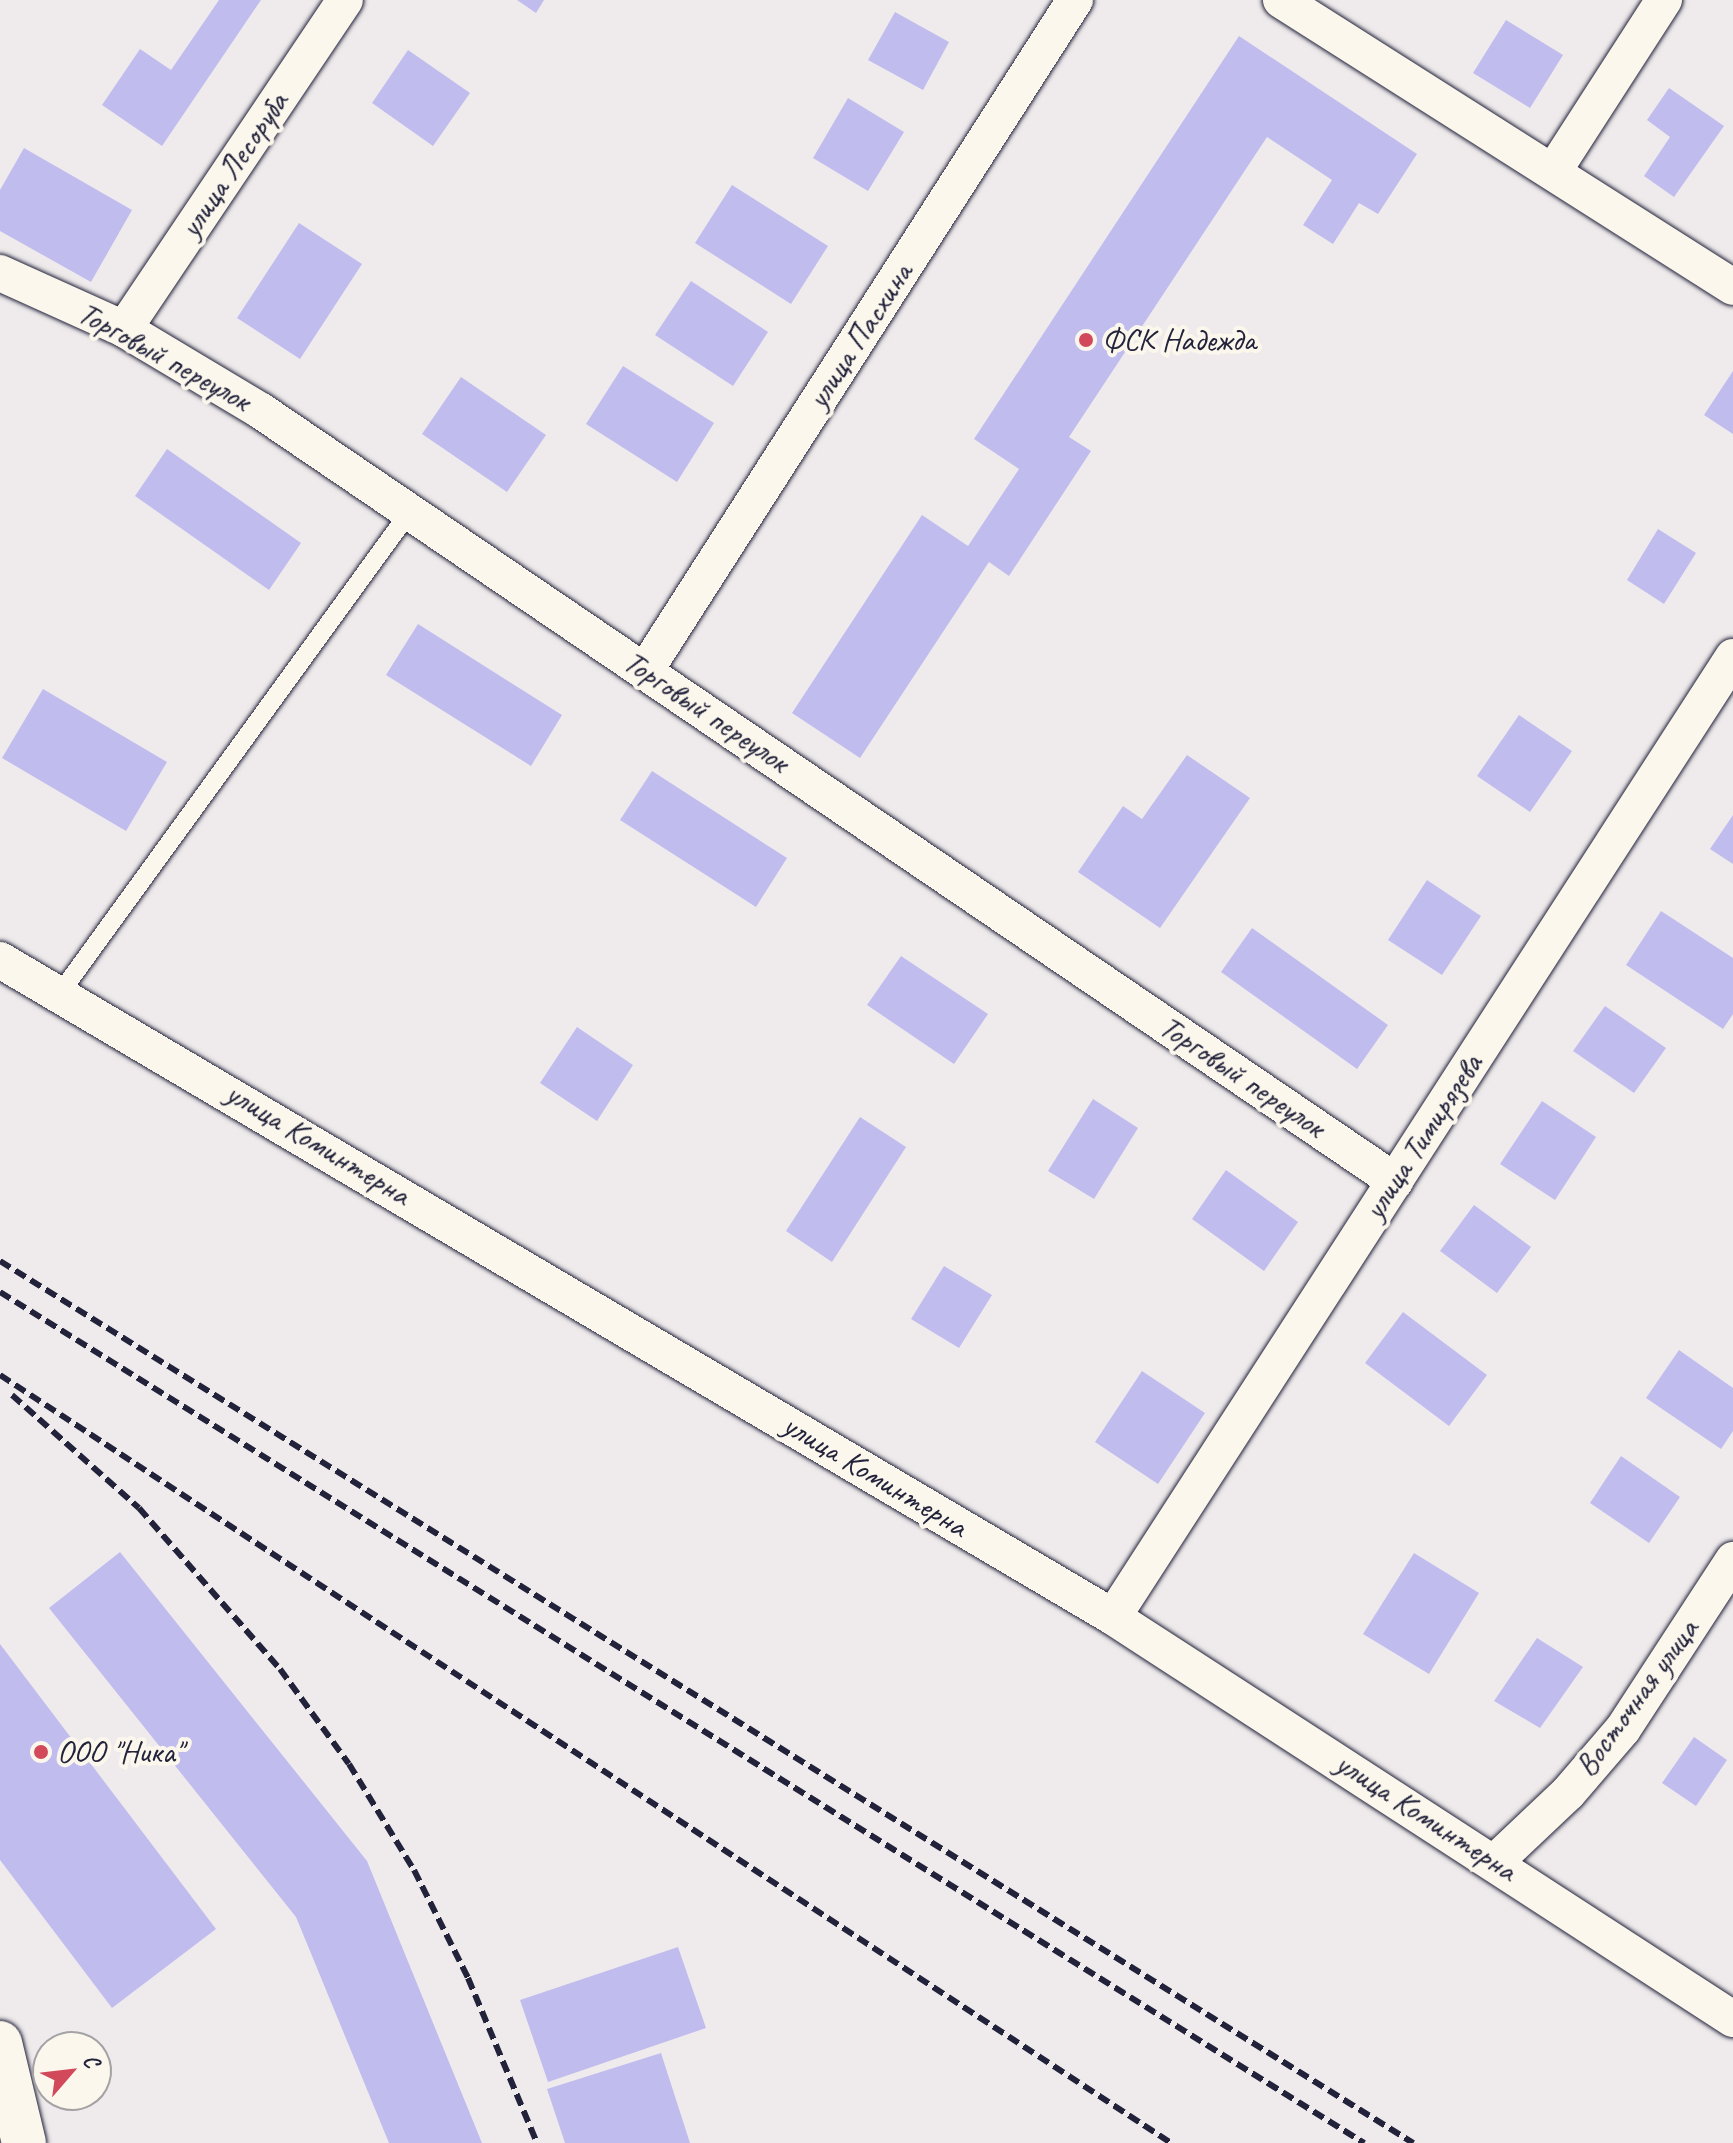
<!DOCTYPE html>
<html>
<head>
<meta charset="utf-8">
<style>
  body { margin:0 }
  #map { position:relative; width:1733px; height:2143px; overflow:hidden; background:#efebec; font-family:Caveat,sans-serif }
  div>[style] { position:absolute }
  .building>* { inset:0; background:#c1bcee }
  .roads { filter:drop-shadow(0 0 2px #22223b) drop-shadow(0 0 2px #22223b) }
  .lane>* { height:18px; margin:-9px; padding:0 9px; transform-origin:9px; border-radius:9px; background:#fbf7ec }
  .street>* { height:36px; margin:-18px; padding:0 18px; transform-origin:18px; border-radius:18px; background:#fbf7ec }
  .secondary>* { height:44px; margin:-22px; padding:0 22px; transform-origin:22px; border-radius:22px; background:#fbf7ec }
  .rail>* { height:6px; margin-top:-3px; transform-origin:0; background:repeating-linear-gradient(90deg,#22223b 0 12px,transparent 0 18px) }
  .dots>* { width:22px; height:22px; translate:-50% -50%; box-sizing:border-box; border:4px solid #fbf7ec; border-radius:50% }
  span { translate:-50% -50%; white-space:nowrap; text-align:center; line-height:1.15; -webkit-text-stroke:8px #fbf7ec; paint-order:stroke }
  .street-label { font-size:32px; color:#22223b }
  .poi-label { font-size:32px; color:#22223b }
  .left { translate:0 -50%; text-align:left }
  .north { position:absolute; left:32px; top:2031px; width:80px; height:80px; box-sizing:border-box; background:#fbf7ec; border:2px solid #a4a2a5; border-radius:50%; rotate:62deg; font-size:22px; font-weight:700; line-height:32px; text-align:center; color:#22223b }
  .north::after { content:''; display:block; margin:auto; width:28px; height:36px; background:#d1495b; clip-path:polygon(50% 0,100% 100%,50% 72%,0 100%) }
</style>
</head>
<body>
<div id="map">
  <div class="building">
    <i style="clip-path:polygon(219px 0,261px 0,162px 146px,102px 105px,140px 49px,171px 70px)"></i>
    <i style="clip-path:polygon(517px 0,544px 0,536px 13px)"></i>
    <i style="clip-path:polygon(895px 12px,949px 42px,923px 90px,868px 60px)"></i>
    <i style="clip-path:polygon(1506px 20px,1563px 55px,1530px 108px,1473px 73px)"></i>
    <i style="clip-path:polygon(1239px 36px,1417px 154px,1378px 214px,1359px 203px,1333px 244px,1303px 225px,1332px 180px,1267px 137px,1069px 437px,1091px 451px,1009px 576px,989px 562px,860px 758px,792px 713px,922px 515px,968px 546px,1019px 469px,974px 439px)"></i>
    <i style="clip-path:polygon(408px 50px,470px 93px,433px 146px,372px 103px)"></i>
    <i style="clip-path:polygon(1669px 88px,1724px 126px,1674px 197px,1644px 176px,1670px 137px,1647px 120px)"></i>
    <i style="clip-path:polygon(848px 98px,904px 132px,868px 191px,813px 158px)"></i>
    <i style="clip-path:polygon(24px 148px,132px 210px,91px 282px,0 231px,0 190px)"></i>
    <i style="clip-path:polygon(732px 185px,828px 246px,791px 304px,695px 243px)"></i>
    <i style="clip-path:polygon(299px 223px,362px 264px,300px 359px,237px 318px)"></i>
    <i style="clip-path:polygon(691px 281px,768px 332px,733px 386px,655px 335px)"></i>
    <i style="clip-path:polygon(623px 366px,714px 423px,677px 482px,586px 424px)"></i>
    <i style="clip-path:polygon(1733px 371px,1733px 434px,1704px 415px)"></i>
    <i style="clip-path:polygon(461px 377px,546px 435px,507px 492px,422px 434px)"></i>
    <i style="clip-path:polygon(167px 449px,301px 543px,269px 590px,135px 496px)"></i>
    <i style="clip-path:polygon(1658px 529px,1696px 553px,1664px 604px,1627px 580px)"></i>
    <i style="clip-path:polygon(418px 624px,562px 715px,531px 766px,386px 675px)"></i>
    <i style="clip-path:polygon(43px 689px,167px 762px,126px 831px,2px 758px)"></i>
    <i style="clip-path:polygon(1519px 715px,1572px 751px,1530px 812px,1477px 776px)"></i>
    <i style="clip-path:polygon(1187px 755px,1250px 798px,1160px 928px,1078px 872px,1123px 806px,1142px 819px)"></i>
    <i style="clip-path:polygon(652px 771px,787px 858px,756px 907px,620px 820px)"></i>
    <i style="clip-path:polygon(1733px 815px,1733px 864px,1710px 849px)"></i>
    <i style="clip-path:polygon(1427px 880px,1481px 916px,1442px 975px,1388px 940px)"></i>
    <i style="clip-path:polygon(1661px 911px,1733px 958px,1733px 1014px,1723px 1029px,1626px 965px)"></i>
    <i style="clip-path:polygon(1252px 928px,1388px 1025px,1357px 1069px,1221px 972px)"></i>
    <i style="clip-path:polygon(901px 956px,988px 1014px,954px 1064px,867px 1005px)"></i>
    <i style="clip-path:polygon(1605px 1006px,1666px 1048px,1634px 1093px,1573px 1051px)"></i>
    <i style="clip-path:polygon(577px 1027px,633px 1065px,597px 1121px,540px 1083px)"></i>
    <i style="clip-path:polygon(1093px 1099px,1138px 1128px,1094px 1199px,1048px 1171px)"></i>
    <i style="clip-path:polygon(1542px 1101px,1596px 1137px,1555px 1200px,1500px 1164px)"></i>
    <i style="clip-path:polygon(860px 1117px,906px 1147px,832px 1262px,786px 1231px)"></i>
    <i style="clip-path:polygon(1226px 1170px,1298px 1222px,1264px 1271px,1192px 1219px)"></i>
    <i style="clip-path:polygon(1474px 1205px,1531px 1247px,1497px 1293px,1440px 1251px)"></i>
    <i style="clip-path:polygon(944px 1266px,992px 1295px,959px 1348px,911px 1319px)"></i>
    <i style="clip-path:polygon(1403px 1312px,1487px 1375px,1449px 1426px,1365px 1363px)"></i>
    <i style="clip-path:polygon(1679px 1350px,1733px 1388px,1733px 1431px,1721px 1449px,1646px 1398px)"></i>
    <i style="clip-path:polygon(1142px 1371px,1205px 1413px,1158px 1484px,1095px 1442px)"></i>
    <i style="clip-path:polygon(1621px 1456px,1680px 1497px,1649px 1543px,1590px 1503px)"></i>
    <i style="clip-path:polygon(120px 1552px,367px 1861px,482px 2143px,389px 2143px,296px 1917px,49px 1608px)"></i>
    <i style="clip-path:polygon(1414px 1553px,1479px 1593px,1429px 1674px,1363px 1634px)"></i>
    <i style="clip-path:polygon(1537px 1638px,1583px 1667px,1540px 1728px,1494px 1701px)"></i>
    <i style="clip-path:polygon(0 1644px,216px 1929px,112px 2008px,0 1860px)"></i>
    <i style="clip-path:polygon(1694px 1737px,1727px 1760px,1696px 1806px,1662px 1783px)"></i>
    <i style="clip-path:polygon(678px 1947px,706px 2028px,548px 2082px,520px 2000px)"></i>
    <i style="clip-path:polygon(661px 2053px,690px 2143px,565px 2143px,547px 2089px)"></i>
  </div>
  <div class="roads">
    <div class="lane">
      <i style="left:61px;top:992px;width:596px;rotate:-54.02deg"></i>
    </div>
    <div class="street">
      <i style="left:1281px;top:0;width:535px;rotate:32.41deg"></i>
      <i style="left:1553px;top:172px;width:205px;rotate:-57.2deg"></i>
      <i style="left:0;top:273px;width:136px;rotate:24.3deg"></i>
      <i style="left:124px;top:329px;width:160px;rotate:30.9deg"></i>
      <i style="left:261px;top:411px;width:1371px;rotate:34.18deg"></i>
      <i style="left:124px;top:329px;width:396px;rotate:-56.1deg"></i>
      <i style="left:645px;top:671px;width:797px;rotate:-57.35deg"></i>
      <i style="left:0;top:960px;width:1292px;rotate:30.55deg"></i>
      <i style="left:1113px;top:1617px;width:739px;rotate:32.96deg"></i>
      <i style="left:1113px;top:1617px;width:1143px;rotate:-57.14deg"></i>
      <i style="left:1496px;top:1861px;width:99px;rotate:-43.4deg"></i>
      <i style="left:1568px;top:1793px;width:84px;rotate:-49.3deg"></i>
      <i style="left:1623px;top:1729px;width:202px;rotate:-56.9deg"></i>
    </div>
    <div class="secondary">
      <i style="left:0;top:2043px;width:103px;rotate:76.5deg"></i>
    </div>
  </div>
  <div class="rail">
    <i style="left:0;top:1261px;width:1666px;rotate:31.97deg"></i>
    <i style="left:0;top:1292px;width:1608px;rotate:31.96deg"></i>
    <i style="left:0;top:1375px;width:1400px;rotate:33.26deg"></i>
    <i style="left:12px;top:1395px;width:170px;rotate:41.7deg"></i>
    <i style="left:139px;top:1508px;width:214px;rotate:48.8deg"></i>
    <i style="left:280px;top:1669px;width:117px;rotate:54deg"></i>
    <i style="left:349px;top:1764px;width:124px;rotate:58.5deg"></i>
    <i style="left:414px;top:1870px;width:121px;rotate:63.4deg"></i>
    <i style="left:468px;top:1978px;width:179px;rotate:67.3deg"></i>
  </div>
  <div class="dots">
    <i style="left:1086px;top:340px;background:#d1495b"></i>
    <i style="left:41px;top:1752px;background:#d1495b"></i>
  </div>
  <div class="street-label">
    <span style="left:234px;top:165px;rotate:-56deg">улица Лесоруба</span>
    <span style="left:860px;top:336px;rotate:-57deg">улица Пасхина</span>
    <span style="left:164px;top:357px;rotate:29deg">Торговый переулок</span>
    <span style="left:706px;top:712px;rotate:34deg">Торговый переулок</span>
    <span style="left:1242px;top:1077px;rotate:34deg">Торговый переулок</span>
    <span style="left:1423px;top:1137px;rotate:-57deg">улица Тимирязева</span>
    <span style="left:318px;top:1144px;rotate:31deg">улица Коминтерна</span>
    <span style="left:875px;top:1476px;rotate:31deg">улица Коминтерна</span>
    <span style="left:1637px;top:1698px;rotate:-54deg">Восточная улица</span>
    <span style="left:1426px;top:1817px;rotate:33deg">улица Коминтерна</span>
  </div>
  <div class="poi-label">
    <span class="left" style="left:1102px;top:340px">ФСК Надежда</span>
    <span class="left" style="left:57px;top:1752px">ООО "Ника"</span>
  </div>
  <div class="north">С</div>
</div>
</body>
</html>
